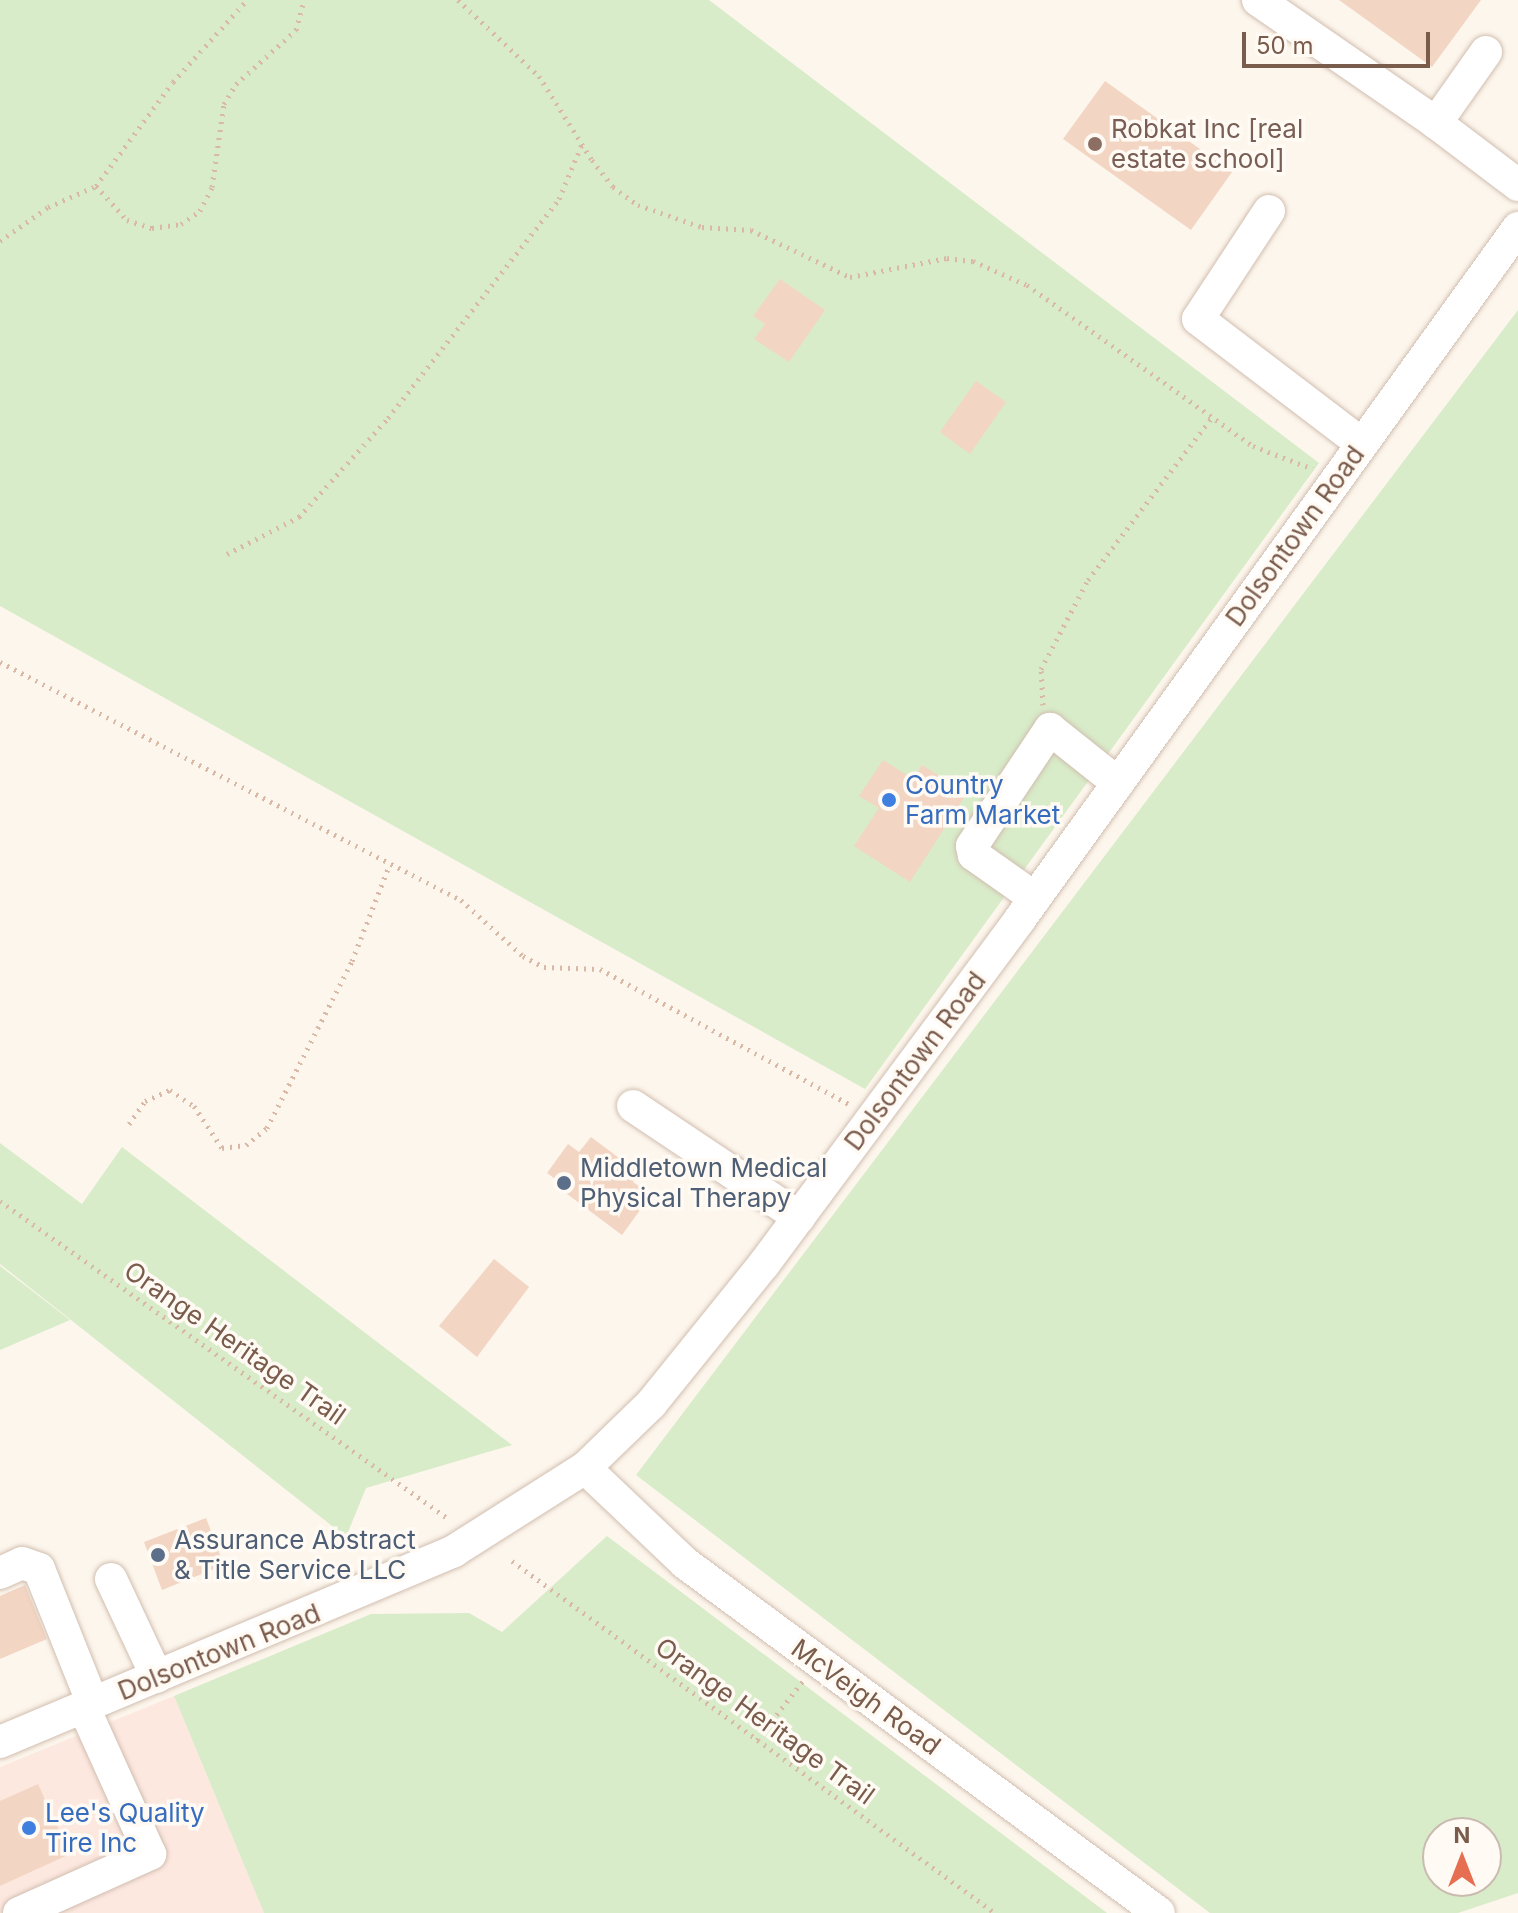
<!DOCTYPE html>
<html>
<head>
<meta charset="utf-8">
<style>
  body { margin:0 }
  #map { position:relative; width:1518px; height:1913px; overflow:hidden; background:#fdf6ec; font-family:Inter,sans-serif }
  div>[style] { position:absolute }
  .commercial>* { inset:0; background:#fde8e0 }
  .green>* { inset:0; background:#d8ecc9 }
  .building>* { inset:0; background:#f3d5c3 }
  .path>* { height:5px; margin-top:-2.5px; transform-origin:0; background:repeating-linear-gradient(90deg,#d9b8a5 0 2px,transparent 0 8px) }
  .roads { filter:drop-shadow(0 0 2px #d1beb0) drop-shadow(0 0 2px #d1beb0) }
  .minor>* { height:32px; margin:-16px; padding:0 16px; transform-origin:16px; border-radius:16px; background:#fff }
  .dots>* { width:22px; height:22px; translate:-50% -50%; box-sizing:border-box; border:4px solid #fffaf3; border-radius:50% }
  span { translate:-50% -50%; white-space:nowrap; text-align:center; line-height:1.15; -webkit-text-stroke:7px #fffaf3; paint-order:stroke }
  .education-label { font-size:26px; color:#785e54 }
  .left { translate:0 -50%; text-align:left }
  .street-label { font-size:26px; color:#7a5c4d }
  .shop-label { font-size:26px; color:#366cbe }
  .service-label { font-size:26px; color:#4e5e75 }
  .north { position:absolute; left:1422px; top:1817px; width:80px; height:80px; box-sizing:border-box; background:#fffaf3; border:2px solid #cabbb1; border-radius:50%; rotate:0deg; font-size:22px; font-weight:700; line-height:32px; text-align:center; color:#7a5c4d }
  .north::after { content:''; display:block; margin:auto; width:28px; height:36px; background:#e76f51; clip-path:polygon(50% 0,100% 100%,50% 72%,0 100%) }
  .scale { position:absolute; left:1242px; top:32px; width:188px; height:36px; box-sizing:border-box; border:4px solid #7a5c4d; border-top:0; padding-left:10px; font-size:24px; line-height:28px; white-space:nowrap; color:#7a5c4d; -webkit-text-stroke:6px #fffaf3; paint-order:stroke }
</style>
</head>
<body>
<div id="map">
  <div class="commercial">
    <i style="clip-path:polygon(174px 1696px,264px 1913px,0 1913px,0 1767px)"></i>
  </div>
  <div class="green">
    <i style="clip-path:polygon(0 0,709px 0,1319px 463px,865px 1089px,0 606px)"></i>
    <i style="clip-path:polygon(evenodd,1518px 310px,1518px 1893px,1458px 1913px,1210px 1913px,636px 1475px,1518px 310px,1438px 1833px,1486px 1833px,1486px 1881px,1438px 1881px,1438px 1833px)"></i>
    <i style="clip-path:polygon(0 1143px,82px 1204px,122px 1147px,512px 1445px,366px 1488px,346px 1537px,0 1264px)"></i>
    <i style="clip-path:polygon(0 1266px,70px 1320px,0 1350px)"></i>
    <i style="clip-path:polygon(607px 1536px,1107px 1913px,1108px 1913px,264px 1913px,174px 1696px,371px 1614px,469px 1613px,502px 1632px)"></i>
  </div>
  <div class="building">
    <i style="clip-path:polygon(1339px 0,1481px 0,1432px 67px)"></i>
    <i style="clip-path:polygon(1105px 81px,1232px 172px,1191px 230px,1063px 139px)"></i>
    <i style="clip-path:polygon(780px 279px,825px 310px,789px 362px,754px 339px,765px 324px,753px 316px)"></i>
    <i style="clip-path:polygon(976px 381px,1006px 402px,970px 454px,940px 432px)"></i>
    <i style="clip-path:polygon(883px 760px,913px 779px,922px 765px,967px 793px,910px 882px,854px 846px,879px 808px,859px 796px)"></i>
    <i style="clip-path:polygon(591px 1137px,639px 1173px,633px 1182px,651px 1195px,622px 1235px,555px 1185px,558px 1181px,547px 1173px,568px 1144px,579px 1152px)"></i>
    <i style="clip-path:polygon(494px 1259px,529px 1287px,477px 1357px,439px 1326px)"></i>
    <i style="clip-path:polygon(206px 1518px,224px 1565px,162px 1590px,144px 1542px)"></i>
    <i style="clip-path:polygon(25px 1585px,47px 1639px,0 1659px,0 1596px)"></i>
    <i style="clip-path:polygon(38px 1784px,70px 1854px,0 1886px,0 1801px)"></i>
  </div>
  <div class="path">
    <i style="left:458px;top:0;width:111px;rotate:43.2deg"></i>
    <i style="left:539px;top:76px;width:99px;rotate:57.8deg"></i>
    <i style="left:592px;top:160px;width:34px;rotate:52deg"></i>
    <i style="left:613px;top:187px;width:31px;rotate:36deg"></i>
    <i style="left:638px;top:205px;width:68px;rotate:19deg"></i>
    <i style="left:702px;top:227px;width:49px;rotate:3.5deg"></i>
    <i style="left:751px;top:230px;width:110px;rotate:25.4deg"></i>
    <i style="left:850px;top:277px;width:99px;rotate:-11.1deg"></i>
    <i style="left:947px;top:258px;width:26px;rotate:7deg"></i>
    <i style="left:973px;top:261px;width:59px;rotate:24deg"></i>
    <i style="left:1027px;top:285px;width:277px;rotate:35.5deg"></i>
    <i style="left:1253px;top:446px;width:64px;rotate:21deg"></i>
    <i style="left:96px;top:186px;width:46px;rotate:47.6deg"></i>
    <i style="left:127px;top:220px;width:26px;rotate:18deg"></i>
    <i style="left:152px;top:228px;width:29px;rotate:-8deg"></i>
    <i style="left:181px;top:224px;width:23px;rotate:-34deg"></i>
    <i style="left:200px;top:211px;width:27px;rotate:-63deg"></i>
    <i style="left:212px;top:187px;width:84px;rotate:-81.8deg"></i>
    <i style="left:224px;top:104px;width:23px;rotate:-59deg"></i>
    <i style="left:236px;top:84px;width:81px;rotate:-42deg"></i>
    <i style="left:296px;top:30px;width:31px;rotate:-75deg"></i>
    <i style="left:0;top:241px;width:59px;rotate:-35.3deg"></i>
    <i style="left:48px;top:207px;width:52px;rotate:-23.6deg"></i>
    <i style="left:96px;top:186px;width:129px;rotate:-53.5deg"></i>
    <i style="left:173px;top:82px;width:110px;rotate:-47.9deg"></i>
    <i style="left:227px;top:554px;width:81px;rotate:-27.2deg"></i>
    <i style="left:299px;top:517px;width:133px;rotate:-48deg"></i>
    <i style="left:388px;top:418px;width:278px;rotate:-52deg"></i>
    <i style="left:559px;top:199px;width:60px;rotate:-67.3deg"></i>
    <i style="left:0;top:662px;width:519px;rotate:27.31deg"></i>
    <i style="left:461px;top:900px;width:84px;rotate:42.1deg"></i>
    <i style="left:523px;top:956px;width:24px;rotate:28deg"></i>
    <i style="left:544px;top:967px;width:56px;rotate:2deg"></i>
    <i style="left:600px;top:969px;width:283px;rotate:28.5deg"></i>
    <i style="left:1043px;top:705px;width:36px;rotate:-93deg"></i>
    <i style="left:1041px;top:669px;width:101px;rotate:-62.2deg"></i>
    <i style="left:1088px;top:580px;width:205px;rotate:-52.7deg"></i>
    <i style="left:129px;top:1124px;width:28px;rotate:-55deg"></i>
    <i style="left:145px;top:1101px;width:27px;rotate:-24deg"></i>
    <i style="left:170px;top:1090px;width:29px;rotate:34deg"></i>
    <i style="left:194px;top:1106px;width:50px;rotate:56.3deg"></i>
    <i style="left:222px;top:1148px;width:24px;rotate:-7deg"></i>
    <i style="left:246px;top:1145px;width:27px;rotate:-39deg"></i>
    <i style="left:267px;top:1128px;width:187px;rotate:-63deg"></i>
    <i style="left:352px;top:961px;width:102px;rotate:-68.7deg"></i>
    <i style="left:0;top:1201px;width:547px;rotate:35.32deg"></i>
    <i style="left:512px;top:1561px;width:598px;rotate:36.08deg"></i>
    <i style="left:757px;top:1740px;width:75px;rotate:-52.1deg"></i>
  </div>
  <div class="roads">
    <div class="minor">
      <i style="left:1258px;top:0;width:216px;rotate:34.6deg"></i>
      <i style="left:1486px;top:52px;width:87px;rotate:125.2deg"></i>
      <i style="left:1436px;top:123px;width:103px;rotate:37.1deg"></i>
      <i style="left:1269px;top:211px;width:129px;rotate:123.3deg"></i>
      <i style="left:1198px;top:319px;width:205px;rotate:37.3deg"></i>
      <i style="left:1035px;top:898px;width:75px;rotate:-144.8deg"></i>
      <i style="left:974px;top:855px;width:9px;rotate:-103deg"></i>
      <i style="left:972px;top:846px;width:141px;rotate:-56.3deg"></i>
      <i style="left:1050px;top:729px;width:87px;rotate:38.5deg"></i>
      <i style="left:633px;top:1106px;width:200px;rotate:33.8deg"></i>
      <i style="left:585px;top:1468px;width:138px;rotate:43.5deg"></i>
      <i style="left:685px;top:1563px;width:589px;rotate:36.44deg"></i>
      <i style="left:0;top:1573px;width:24px;rotate:-24deg"></i>
      <i style="left:22px;top:1563px;width:18px;rotate:19deg"></i>
      <i style="left:39px;top:1569px;width:145px;rotate:68.2deg"></i>
      <i style="left:111px;top:1579px;width:108px;rotate:64.9deg"></i>
      <i style="left:0;top:1742px;width:493px;rotate:-22.8deg"></i>
      <i style="left:454px;top:1551px;width:155px;rotate:-32.4deg"></i>
      <i style="left:585px;top:1468px;width:92px;rotate:-44.1deg"></i>
      <i style="left:651px;top:1404px;width:180px;rotate:-51.1deg"></i>
      <i style="left:764px;top:1264px;width:430px;rotate:-53.4deg"></i>
      <i style="left:1020px;top:919px;width:852px;rotate:-54.22deg"></i>
      <i style="left:19px;top:1913px;width:144px;rotate:-24.2deg"></i>
      <i style="left:150px;top:1854px;width:160px;rotate:-114.3deg"></i>
    </div>
  </div>
  <div class="dots">
    <i style="left:1095px;top:144px;background:#8d6e63"></i>
    <i style="left:889px;top:800px;background:#3f7fe0"></i>
    <i style="left:564px;top:1183px;background:#5c6f8a"></i>
    <i style="left:158px;top:1555px;background:#5c6f8a"></i>
    <i style="left:29px;top:1828px;background:#3f7fe0"></i>
  </div>
  <div class="education-label">
    <span class="left" style="left:1111px;top:144px">Robkat Inc [real<br>estate school]</span>
  </div>
  <div class="street-label">
    <span style="left:1295px;top:536px;rotate:-54deg">Dolsontown Road</span>
    <span style="left:915px;top:1061px;rotate:-53deg">Dolsontown Road</span>
    <span style="left:235px;top:1343px;rotate:35deg">Orange Heritage Trail</span>
    <span style="left:219px;top:1652px;rotate:-22deg">Dolsontown Road</span>
    <span style="left:866px;top:1697px;rotate:36deg">McVeigh Road</span>
    <span style="left:765px;top:1721px;rotate:36deg">Orange Heritage Trail</span>
  </div>
  <div class="shop-label">
    <span class="left" style="left:905px;top:800px">Country<br>Farm Market</span>
    <span class="left" style="left:45px;top:1828px">Lee's Quality<br>Tire Inc</span>
  </div>
  <div class="service-label">
    <span class="left" style="left:580px;top:1183px">Middletown Medical<br>Physical Therapy</span>
    <span class="left" style="left:174px;top:1555px">Assurance Abstract<br>&amp; Title Service LLC</span>
  </div>
  <div class="north">N</div>
  <div class="scale">50 m</div>
</div>
</body>
</html>
